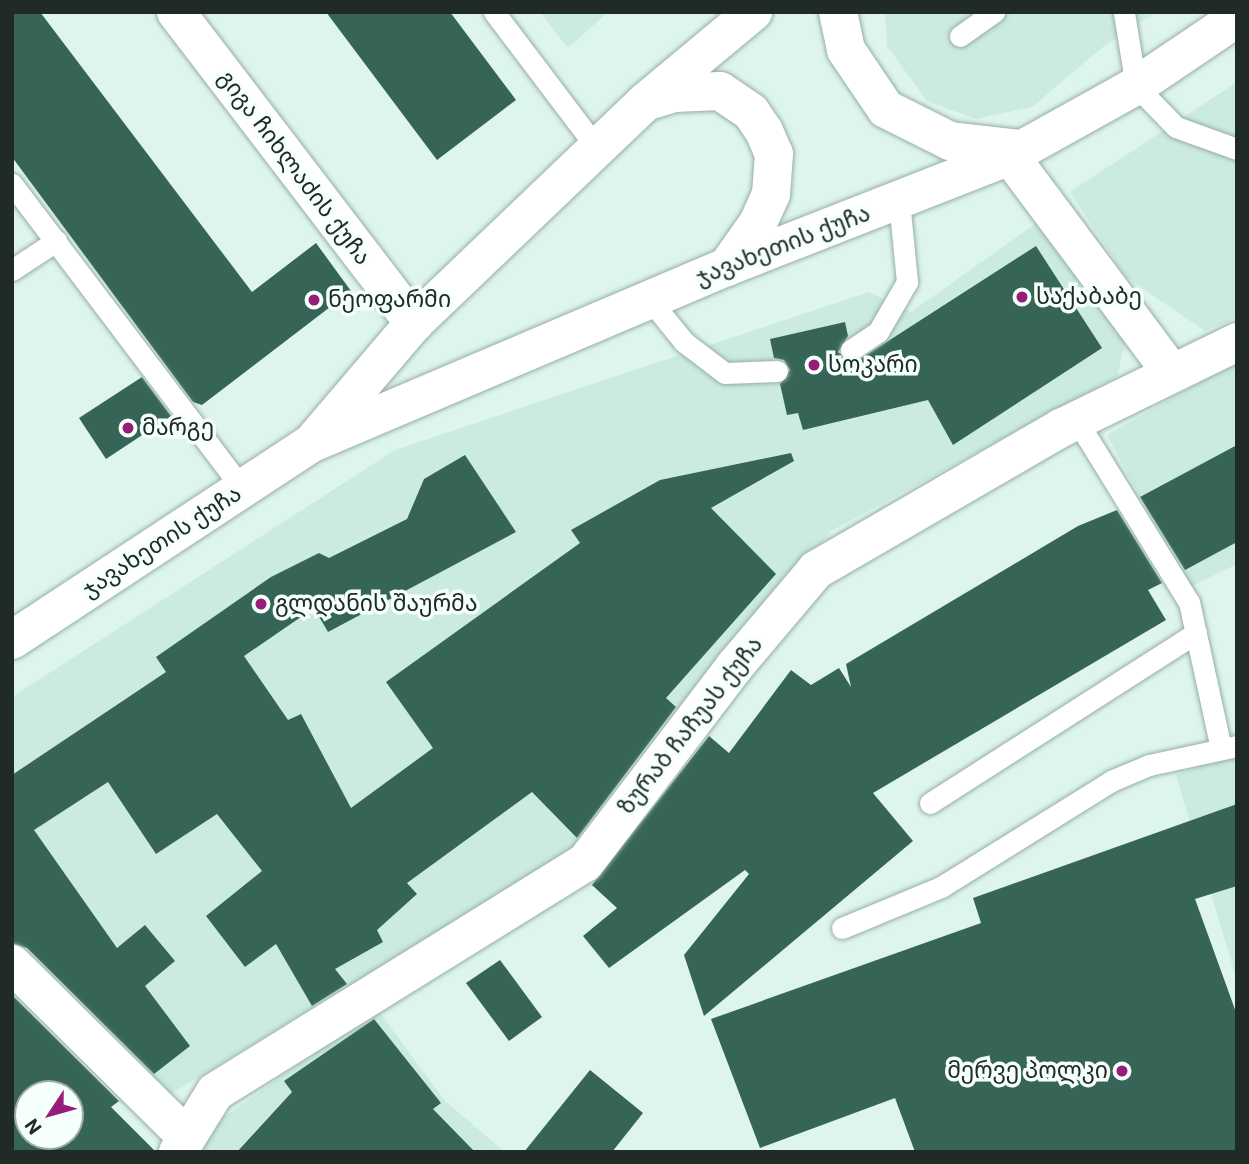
<!DOCTYPE html>
<html>
<head>
<meta charset="utf-8">
<style>
  body { margin:0 }
  #map { position:relative; width:1249px; height:1164px; overflow:hidden; background:#ddf5ed; font-family:Roboto,"Noto Sans Georgian",sans-serif }
  div>[style] { position:absolute }
  .built>* { inset:0; background:#cbebe0 }
  .building>* { inset:0; background:#366558 }
  .roads { filter:drop-shadow(0 0 2px #97aea6) drop-shadow(0 0 2px #97aea6) }
  .lane>* { height:21px; margin:-10.5px; padding:0 10.5px; transform-origin:10.5px; border-radius:10.5px; background:#fff }
  .street>* { height:38px; margin:-19px; padding:0 19px; transform-origin:19px; border-radius:19px; background:#fff }
  .primary>* { height:38px; margin:-19px; padding:0 19px; transform-origin:19px; border-radius:19px; background:#fff }
  .dots>* { width:19px; height:19px; translate:-50% -50%; box-sizing:border-box; border:4px solid #f5fffb; border-radius:50% }
  span { translate:-50% -50%; white-space:nowrap; text-align:center; line-height:1.15; -webkit-text-stroke:7px #f5fffb; paint-order:stroke }
  .street-label { font-size:23px; color:#202a27 }
  .poi-label { font-size:23px; color:#202a27 }
  .left { translate:0 -50%; text-align:left }
  .right { translate:-100% -50%; text-align:right }
  .frame { position:absolute; inset:0; border:14px solid #202a27; pointer-events:none }
  .north { position:absolute; left:14px; top:1080px; width:70px; height:70px; box-sizing:border-box; background:#f5fffb; border:2px solid #a0aaa6; border-radius:50%; rotate:234deg; font-size:19px; font-weight:700; line-height:28px; text-align:center; color:#202a27 }
  .north::after { content:''; display:block; margin:auto; width:24px; height:32px; background:#961e79; clip-path:polygon(50% 0,100% 100%,50% 72%,0 100%) }
</style>
</head>
<body>
<div id="map">
  <div class="built">
    <i style="clip-path:polygon(540px 12px,608px 12px,568px 48px)"></i>
    <i style="clip-path:polygon(885px 12px,1156px 12px,1104px 46px,1032px 107px,976px 119px,927px 101px,887px 46px)"></i>
    <i style="clip-path:polygon(1237px 82px,1237px 318px,1205px 331px,1126px 277px,1070px 192px)"></i>
    <i style="clip-path:polygon(1038px 222px,1126px 338px,1117px 377px,831px 531px,589px 839px,164px 1098px,12px 949px,12px 697px,395px 450px,869px 292px,911px 312px)"></i>
    <i style="clip-path:polygon(1237px 361px,1237px 564px,1188px 588px,1107px 435px)"></i>
    <i style="clip-path:polygon(1237px 752px,1237px 981px,1176px 775px)"></i>
    <i style="clip-path:polygon(377px 1009px,445px 1101px,505px 1152px,196px 1152px,206px 1130px)"></i>
  </div>
  <div class="building">
    <i style="clip-path:polygon(12px 12px,40px 12px,252px 292px,316px 243px,351px 291px,202px 405px,193px 402px,12px 157px)"></i>
    <i style="clip-path:polygon(326px 12px,450px 12px,516px 100px,437px 160px)"></i>
    <i style="clip-path:polygon(1036px 246px,1102px 348px,953px 445px,928px 400px,803px 430px,798px 413px,787px 415px,780px 384px,790px 370px,784px 360px,774px 358px,770px 339px,845px 322px,848px 336px,838px 352px,854px 363px)"></i>
    <i style="clip-path:polygon(142px 377px,171px 416px,106px 459px,79px 418px)"></i>
    <i style="clip-path:polygon(1237px 445px,1237px 542px,1185px 570px,1140px 497px)"></i>
    <i style="clip-path:polygon(791px 453px,794px 461px,711px 508px,776px 574px,666px 698px,676px 707px,577px 838px,532px 792px,407px 883px,417px 894px,377px 930px,383px 942px,335px 969px,347px 984px,312px 1006px,276px 944px,245px 967px,206px 916px,262px 871px,217px 814px,156px 854px,108px 782px,34px 830px,117px 948px,145px 925px,175px 961px,145px 986px,190px 1046px,154px 1074px,27px 948px,12px 943px,12px 775px,166px 672px,156px 657px,271px 577px,319px 553px,329px 558px,407px 519px,424px 479px,465px 455px,516px 532px,328px 632px,314px 608px,244px 656px,288px 720px,301px 714px,351px 808px,433px 748px,386px 682px,580px 543px,571px 530px,660px 480px)"></i>
    <i style="clip-path:polygon(1117px 510px,1162px 583px,1148px 590px,1166px 620px,873px 793px,913px 841px,704px 1016px,684px 955px,749px 874px,745px 870px,609px 968px,583px 936px,617px 908px,592px 885px,709px 736px,729px 753px,791px 670px,811px 685px,839px 668px,851px 687px,846px 664px,1078px 526px)"></i>
    <i style="clip-path:polygon(1237px 804px,1237px 886px,1195px 899px,1237px 1015px,1237px 1152px,915px 1152px,895px 1098px,760px 1148px,711px 1019px,981px 923px,973px 898px)"></i>
    <i style="clip-path:polygon(500px 960px,542px 1017px,509px 1041px,466px 983px)"></i>
    <i style="clip-path:polygon(evenodd,12px 995px,119px 1101px,111px 1107px,156px 1152px,12px 1152px,12px 995px,28px 1094px,70px 1094px,70px 1136px,28px 1136px,28px 1094px)"></i>
    <i style="clip-path:polygon(374px 1019px,441px 1103px,433px 1109px,475px 1152px,237px 1152px,292px 1092px,284px 1081px)"></i>
    <i style="clip-path:polygon(590px 1070px,643px 1113px,612px 1152px,524px 1152px)"></i>
  </div>
  <div class="roads">
    <div class="lane">
      <i style="left:494px;top:12px;width:174px;rotate:52.9deg"></i>
      <i style="left:1124px;top:13px;width:74px;rotate:80.7deg"></i>
      <i style="left:1136px;top:86px;width:57px;rotate:45.7deg"></i>
      <i style="left:1176px;top:127px;width:65px;rotate:19.8deg"></i>
      <i style="left:960px;top:36px;width:42px;rotate:-35.2deg"></i>
      <i style="left:12px;top:184px;width:383px;rotate:52.9deg"></i>
      <i style="left:12px;top:270px;width:53px;rotate:-33.4deg"></i>
      <i style="left:650px;top:300px;width:54px;rotate:51deg"></i>
      <i style="left:684px;top:342px;width:51px;rotate:37.1deg"></i>
      <i style="left:725px;top:373px;width:52px;rotate:-2.2deg"></i>
      <i style="left:851px;top:350px;width:32px;rotate:-34deg"></i>
      <i style="left:878px;top:332px;width:58px;rotate:-59.9deg"></i>
      <i style="left:907px;top:282px;width:81px;rotate:-95.6deg"></i>
      <i style="left:1077px;top:421px;width:213px;rotate:58.3deg"></i>
      <i style="left:1189px;top:602px;width:150px;rotate:77.7deg"></i>
      <i style="left:930px;top:803px;width:316px;rotate:-32.6deg"></i>
      <i style="left:842px;top:928px;width:107px;rotate:-22.5deg"></i>
      <i style="left:941px;top:887px;width:200px;rotate:-31.9deg"></i>
      <i style="left:1111px;top:781px;width:41px;rotate:-22.8deg"></i>
      <i style="left:1149px;top:765px;width:90px;rotate:-12.2deg"></i>
    </div>
    <div class="street">
      <i style="left:176px;top:12px;width:392px;rotate:52.6deg"></i>
      <i style="left:1010px;top:156px;width:269px;rotate:53.3deg"></i>
      <i style="left:12px;top:964px;width:243px;rotate:44.7deg"></i>
      <i style="left:178px;top:1152px;width:70px;rotate:-58.3deg"></i>
      <i style="left:215px;top:1092px;width:435px;rotate:-31.8deg"></i>
      <i style="left:585px;top:863px;width:248px;rotate:-52.7deg"></i>
      <i style="left:735px;top:666px;width:126px;rotate:-49.8deg"></i>
      <i style="left:816px;top:570px;width:283px;rotate:-30.1deg"></i>
      <i style="left:1061px;top:428px;width:196px;rotate:-26deg"></i>
    </div>
    <div class="primary">
      <i style="left:838px;top:12px;width:39px;rotate:78deg"></i>
      <i style="left:846px;top:50px;width:71px;rotate:55.9deg"></i>
      <i style="left:886px;top:109px;width:72px;rotate:26.6deg"></i>
      <i style="left:950px;top:141px;width:70px;rotate:6.5deg"></i>
      <i style="left:651px;top:100px;width:24px;rotate:-17deg"></i>
      <i style="left:674px;top:93px;width:46px;rotate:-2.5deg"></i>
      <i style="left:720px;top:91px;width:37px;rotate:34deg"></i>
      <i style="left:751px;top:112px;width:23px;rotate:56deg"></i>
      <i style="left:764px;top:131px;width:25px;rotate:67deg"></i>
      <i style="left:774px;top:154px;width:40px;rotate:94.3deg"></i>
      <i style="left:771px;top:194px;width:32px;rotate:114deg"></i>
      <i style="left:758px;top:223px;width:54px;rotate:125.2deg"></i>
      <i style="left:315px;top:439px;width:153px;rotate:-49.5deg"></i>
      <i style="left:414px;top:323px;width:320px;rotate:-43.7deg"></i>
      <i style="left:645px;top:102px;width:141px;rotate:-39.8deg"></i>
      <i style="left:12px;top:640px;width:359px;rotate:-33.3deg"></i>
      <i style="left:312px;top:443px;width:451px;rotate:-23deg"></i>
      <i style="left:727px;top:267px;width:304px;rotate:-21.4deg"></i>
      <i style="left:1010px;top:156px;width:144px;rotate:-29.1deg"></i>
      <i style="left:1136px;top:86px;width:122px;rotate:-34deg"></i>
    </div>
  </div>
  <div class="dots">
    <i style="left:1022px;top:297px;background:#961e79"></i>
    <i style="left:314px;top:300px;background:#961e79"></i>
    <i style="left:814px;top:365px;background:#961e79"></i>
    <i style="left:128px;top:428px;background:#961e79"></i>
    <i style="left:261px;top:604px;background:#961e79"></i>
    <i style="left:1122px;top:1071px;background:#961e79"></i>
  </div>
  <div class="street-label">
    <span style="left:294px;top:168px;rotate:53deg">გიგა ჩიხლაძის ქუჩა</span>
    <span style="left:783px;top:246px;rotate:-21deg">ჯავახეთის ქუჩა</span>
    <span style="left:162px;top:542px;rotate:-33deg">ჯავახეთის ქუჩა</span>
    <span style="left:691px;top:726px;rotate:-52deg">ზურაბ ჩაჩუას ქუჩა</span>
  </div>
  <div class="poi-label">
    <span class="left" style="left:1036px;top:297px">საქაბაბე</span>
    <span class="left" style="left:328px;top:300px">ნეოფარმი</span>
    <span class="left" style="left:828px;top:365px">სოკარი</span>
    <span class="left" style="left:142px;top:428px">მარგე</span>
    <span class="left" style="left:275px;top:604px">გლდანის შაურმა</span>
    <span class="right" style="left:1108px;top:1071px">მერვე პოლკი</span>
  </div>
  <div class="frame"></div>
  <div class="north">N</div>
</div>
</body>
</html>
